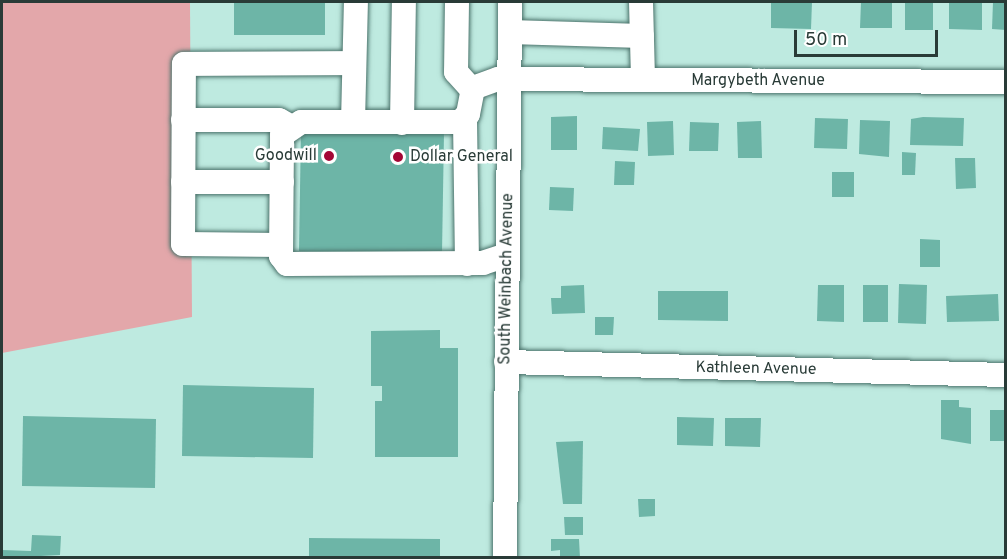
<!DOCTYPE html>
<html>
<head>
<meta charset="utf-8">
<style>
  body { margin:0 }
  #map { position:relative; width:1007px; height:559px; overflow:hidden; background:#beeae0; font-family:Overpass,sans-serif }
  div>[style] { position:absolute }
  .green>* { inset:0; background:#e3a7aa }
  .building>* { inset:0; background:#6db5a7 }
  .roads { filter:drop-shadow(0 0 2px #4b736b) drop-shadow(0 0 2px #4b736b) }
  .minor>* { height:24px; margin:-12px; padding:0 12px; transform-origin:12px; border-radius:12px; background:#fff }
  .dots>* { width:16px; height:16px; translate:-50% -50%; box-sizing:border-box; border:3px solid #fff; border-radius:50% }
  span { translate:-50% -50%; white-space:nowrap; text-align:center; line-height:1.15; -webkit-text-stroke:5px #fff; paint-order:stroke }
  .street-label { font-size:16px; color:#293b37 }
  .poi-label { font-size:16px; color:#293b37 }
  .right { translate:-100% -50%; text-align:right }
  .left { translate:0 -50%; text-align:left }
  .frame { position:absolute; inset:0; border:3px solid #293b37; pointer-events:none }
  .scale { position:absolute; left:794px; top:30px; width:144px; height:27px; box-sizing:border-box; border:3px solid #293b37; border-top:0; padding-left:8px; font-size:18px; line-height:21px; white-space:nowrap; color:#293b37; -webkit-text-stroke:4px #fff; paint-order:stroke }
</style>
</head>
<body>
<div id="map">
  <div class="green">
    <i style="clip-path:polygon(2px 2px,190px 2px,192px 317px,2px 353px)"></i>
  </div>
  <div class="building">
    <i style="clip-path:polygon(234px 2px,325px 2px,325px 35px,234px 35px)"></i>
    <i style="clip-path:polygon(771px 2px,812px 2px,811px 29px,771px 28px)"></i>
    <i style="clip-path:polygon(861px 2px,892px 2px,892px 28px,860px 28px)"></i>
    <i style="clip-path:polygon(917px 2px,933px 2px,933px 30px,905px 30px,905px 3px)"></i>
    <i style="clip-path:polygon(949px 2px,982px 2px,982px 30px,949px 29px)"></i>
    <i style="clip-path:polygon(993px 2px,1006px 2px,1006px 30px,992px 29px)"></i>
    <i style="clip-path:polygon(577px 116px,577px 150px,551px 150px,551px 117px)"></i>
    <i style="clip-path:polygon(923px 117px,964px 118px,963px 146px,910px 145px,911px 119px)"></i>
    <i style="clip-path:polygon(815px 118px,848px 119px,847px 149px,814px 148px)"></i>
    <i style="clip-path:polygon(860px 120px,890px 121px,889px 157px,859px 154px)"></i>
    <i style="clip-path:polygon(673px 121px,674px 155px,648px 156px,647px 122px)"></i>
    <i style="clip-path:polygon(761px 121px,762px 158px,738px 158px,737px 122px)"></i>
    <i style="clip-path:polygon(690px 122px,719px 123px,718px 151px,689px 151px)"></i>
    <i style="clip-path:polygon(603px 127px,640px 129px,638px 151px,602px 149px)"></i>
    <i style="clip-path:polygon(301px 130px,444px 133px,442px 253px,299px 251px)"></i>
    <i style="clip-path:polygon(902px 152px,916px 153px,915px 175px,902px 175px)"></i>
    <i style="clip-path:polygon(955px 158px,975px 158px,976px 188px,956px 189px)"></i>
    <i style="clip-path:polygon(615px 161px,635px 162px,634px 185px,614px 185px)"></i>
    <i style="clip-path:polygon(832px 172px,854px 172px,854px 197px,832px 197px)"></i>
    <i style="clip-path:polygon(550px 187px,574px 188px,573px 211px,549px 210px)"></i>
    <i style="clip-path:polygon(920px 239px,940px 240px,940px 267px,920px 267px)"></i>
    <i style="clip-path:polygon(899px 284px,927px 285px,926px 324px,898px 323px)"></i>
    <i style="clip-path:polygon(584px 285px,585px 313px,552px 314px,551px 298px,561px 298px,561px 286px)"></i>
    <i style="clip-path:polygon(818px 285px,844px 285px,844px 322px,817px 321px)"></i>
    <i style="clip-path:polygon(863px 285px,888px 285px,888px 322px,863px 322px)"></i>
    <i style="clip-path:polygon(658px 291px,728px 291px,728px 321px,658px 320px)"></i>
    <i style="clip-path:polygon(998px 294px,999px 321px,947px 322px,946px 296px)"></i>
    <i style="clip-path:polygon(595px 317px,614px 317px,613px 335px,595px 335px)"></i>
    <i style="clip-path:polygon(440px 330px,440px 348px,458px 348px,458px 457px,375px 457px,375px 401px,382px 401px,382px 386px,371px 386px,371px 331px)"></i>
    <i style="clip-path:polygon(183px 385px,314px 388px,313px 458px,182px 456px)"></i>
    <i style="clip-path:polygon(941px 400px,959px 400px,959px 407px,971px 408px,971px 444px,941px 439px)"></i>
    <i style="clip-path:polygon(990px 410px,1006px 410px,1006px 441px,990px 441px)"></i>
    <i style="clip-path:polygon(23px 416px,156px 419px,155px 488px,22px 486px)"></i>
    <i style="clip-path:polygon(677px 417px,714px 418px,713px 446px,677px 445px)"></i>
    <i style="clip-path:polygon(725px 418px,761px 418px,760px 447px,725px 446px)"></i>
    <i style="clip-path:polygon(583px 441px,582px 504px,563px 504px,556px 442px)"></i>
    <i style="clip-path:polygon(638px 499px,655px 499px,655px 516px,639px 517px)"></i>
    <i style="clip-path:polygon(564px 517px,583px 517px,583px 535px,565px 535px)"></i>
    <i style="clip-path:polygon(32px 535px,61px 536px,60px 555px,2px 558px,2px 550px,31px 551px)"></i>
    <i style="clip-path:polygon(309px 538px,440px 539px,440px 558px,309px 558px)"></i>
    <i style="clip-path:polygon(551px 539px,579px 539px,580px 558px,560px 558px,560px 550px,551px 551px)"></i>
  </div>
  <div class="roads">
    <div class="minor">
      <i style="left:457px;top:2px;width:70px;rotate:90.8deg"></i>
      <i style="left:456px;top:72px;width:24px;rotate:48deg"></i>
      <i style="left:641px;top:2px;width:78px;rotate:88.5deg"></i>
      <i style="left:510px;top:32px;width:132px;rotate:1.7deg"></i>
      <i style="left:183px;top:120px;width:96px"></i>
      <i style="left:279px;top:120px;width:13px;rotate:29deg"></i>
      <i style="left:465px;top:120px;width:144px;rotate:89.2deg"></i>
      <i style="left:353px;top:122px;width:120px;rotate:-88.6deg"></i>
      <i style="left:402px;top:123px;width:121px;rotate:-89.1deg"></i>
      <i style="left:183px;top:182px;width:99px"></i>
      <i style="left:281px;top:245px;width:98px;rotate:-179.4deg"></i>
      <i style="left:183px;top:244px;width:180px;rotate:-89.7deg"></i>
      <i style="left:184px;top:64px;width:170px;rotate:-0.3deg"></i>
      <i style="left:507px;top:255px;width:25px;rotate:162deg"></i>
      <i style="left:483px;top:263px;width:196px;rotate:179.7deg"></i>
      <i style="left:287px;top:264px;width:10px;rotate:-127deg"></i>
      <i style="left:281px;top:256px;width:121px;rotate:-89.5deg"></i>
      <i style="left:282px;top:135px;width:23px;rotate:-34deg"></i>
      <i style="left:301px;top:122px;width:159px"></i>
      <i style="left:460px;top:122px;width:11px;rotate:-45deg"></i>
      <i style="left:468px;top:114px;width:26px;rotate:-79deg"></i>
      <i style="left:473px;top:88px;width:27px;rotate:-20deg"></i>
      <i style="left:498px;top:79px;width:508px;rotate:0.34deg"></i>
      <i style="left:506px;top:362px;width:500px;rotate:1.49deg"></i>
      <i style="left:505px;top:558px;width:556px;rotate:-89.48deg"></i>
    </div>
  </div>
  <div class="dots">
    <i style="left:329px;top:156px;background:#a40735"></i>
    <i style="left:398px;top:157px;background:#a40735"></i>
  </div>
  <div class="street-label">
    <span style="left:758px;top:81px">Margybeth Avenue</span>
    <span style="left:507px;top:279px;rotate:-89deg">South Weinbach Avenue</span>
    <span style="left:756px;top:369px;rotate:1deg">Kathleen Avenue</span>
  </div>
  <div class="poi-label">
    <span class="right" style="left:317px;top:156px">Goodwill</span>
    <span class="left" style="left:410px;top:157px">Dollar General</span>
  </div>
  <div class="frame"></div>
  <div class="scale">50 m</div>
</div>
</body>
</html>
